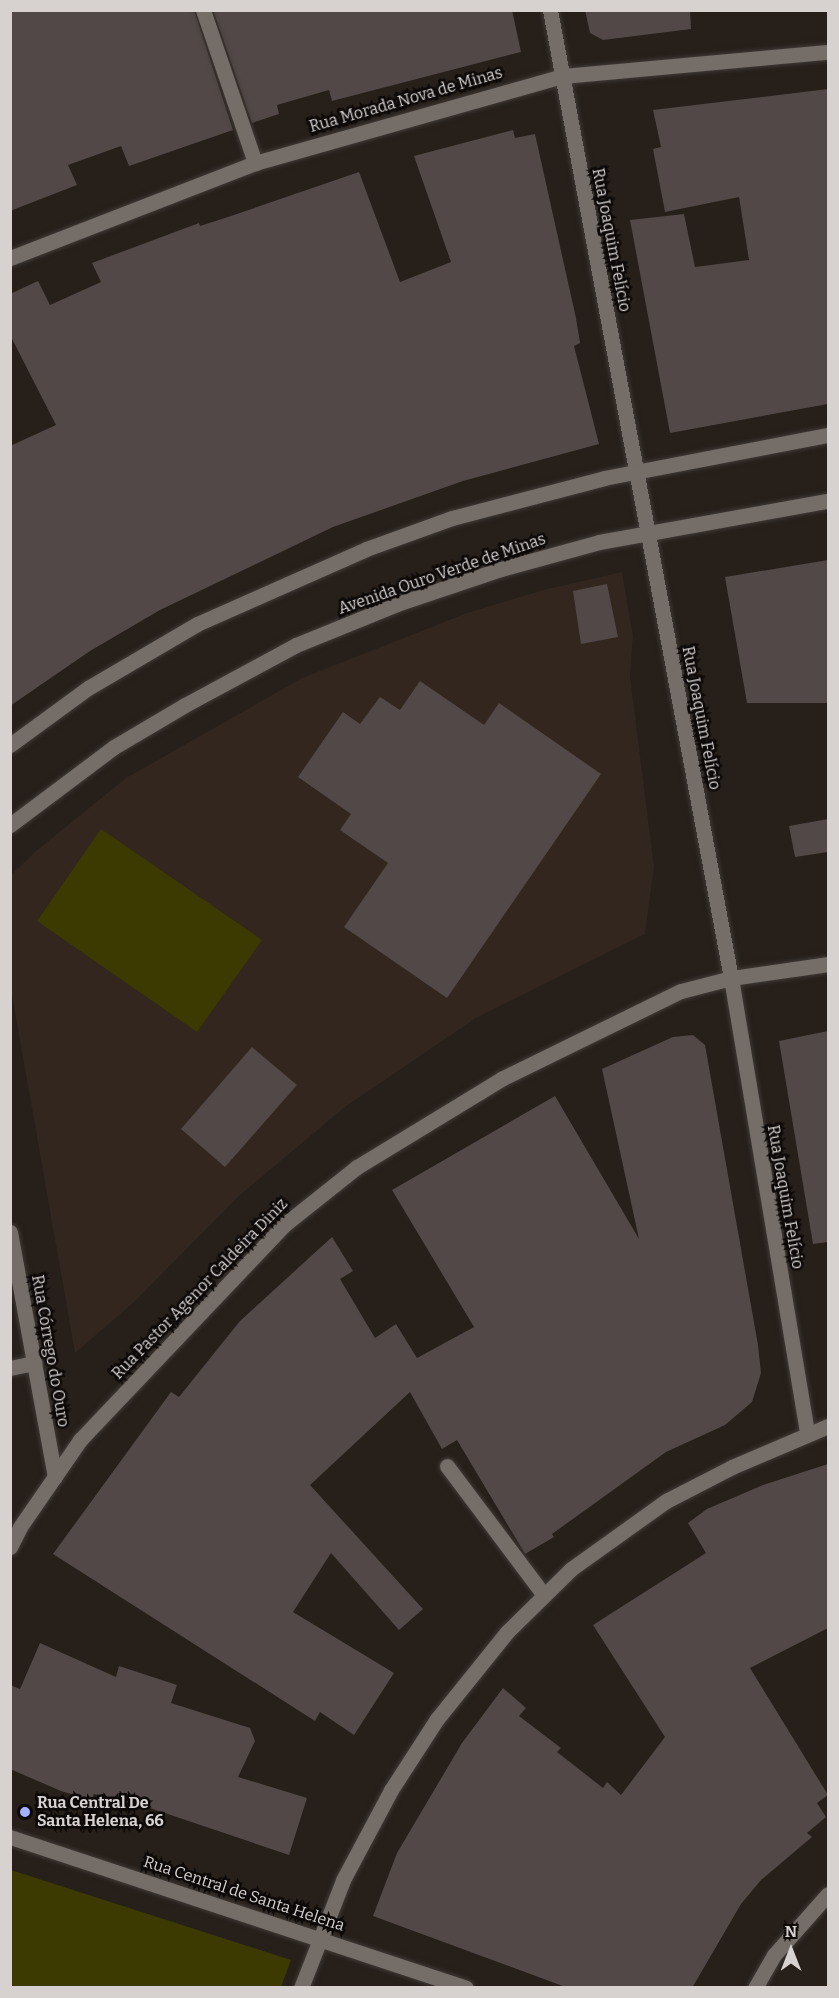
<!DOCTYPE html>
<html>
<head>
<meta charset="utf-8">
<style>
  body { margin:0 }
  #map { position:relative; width:839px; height:1998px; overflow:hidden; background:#261f1a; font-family:Bitter,serif }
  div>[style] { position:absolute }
  .built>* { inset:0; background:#32261e }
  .green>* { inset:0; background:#3c3a00 }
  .building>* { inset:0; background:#524847 }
  .roads { filter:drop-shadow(0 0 2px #3f3936) drop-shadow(0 0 2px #3f3936) }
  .lane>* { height:15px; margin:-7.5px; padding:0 7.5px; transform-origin:7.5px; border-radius:7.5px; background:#756d67 }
  .street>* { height:15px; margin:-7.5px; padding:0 7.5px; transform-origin:7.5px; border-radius:7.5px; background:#756d67 }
  .secondary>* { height:15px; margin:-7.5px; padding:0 7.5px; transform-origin:7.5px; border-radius:7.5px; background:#756d67 }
  .dots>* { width:16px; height:16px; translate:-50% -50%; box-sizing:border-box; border:3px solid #0c0908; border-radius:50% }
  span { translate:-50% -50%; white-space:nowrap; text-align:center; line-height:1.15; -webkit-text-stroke:5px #0c0908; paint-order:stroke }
  .street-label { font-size:16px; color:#d7d2d0 }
  .poi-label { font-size:16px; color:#d7d2d0; font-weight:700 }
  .left { translate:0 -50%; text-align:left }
  .frame { position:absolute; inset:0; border:12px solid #d7d2d0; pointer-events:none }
  .north { position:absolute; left:761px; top:1920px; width:60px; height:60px; -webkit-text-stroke:4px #0c0908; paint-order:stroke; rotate:0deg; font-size:16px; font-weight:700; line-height:24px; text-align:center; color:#d7d2d0 }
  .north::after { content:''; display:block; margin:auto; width:21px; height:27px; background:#d7d2d0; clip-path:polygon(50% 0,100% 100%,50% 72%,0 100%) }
</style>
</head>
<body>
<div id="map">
  <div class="built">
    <i style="clip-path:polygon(622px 572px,633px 636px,630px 676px,654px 867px,645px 934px,476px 1018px,345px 1107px,240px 1195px,133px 1303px,75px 1353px,11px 989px,10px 876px,36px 851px,126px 778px,302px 678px,467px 613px,543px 590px)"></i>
  </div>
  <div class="green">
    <i style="clip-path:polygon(101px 829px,262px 940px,197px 1032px,37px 921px)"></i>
    <i style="clip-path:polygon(11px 1870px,291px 1960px,281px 1987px,11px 1987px)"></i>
  </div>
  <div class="building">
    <i style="clip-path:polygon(10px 10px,194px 10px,233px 130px,129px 166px,121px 146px,68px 165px,77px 185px,10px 211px)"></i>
    <i style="clip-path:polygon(213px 10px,512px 10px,521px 52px,332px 101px,329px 90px,277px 105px,279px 114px,252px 123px)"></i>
    <i style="clip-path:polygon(585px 10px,690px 10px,691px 29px,603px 40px,590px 33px)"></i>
    <i style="clip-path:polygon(828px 89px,828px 404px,670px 433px,630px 220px,684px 214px,695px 267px,749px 260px,739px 197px,665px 212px,653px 149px,661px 147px,653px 110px)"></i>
    <i style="clip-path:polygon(513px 130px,515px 138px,535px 134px,576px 318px,580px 343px,574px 346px,599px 444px,463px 481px,333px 527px,160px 610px,90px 651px,10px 706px,10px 446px,56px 425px,10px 335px,10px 294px,38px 281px,50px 305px,101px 282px,92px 263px,199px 223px,200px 226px,228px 217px,359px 172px,400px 282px,451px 262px,414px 156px)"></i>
    <i style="clip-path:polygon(828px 560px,828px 703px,747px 703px,725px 577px)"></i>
    <i style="clip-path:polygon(607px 584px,618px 637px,581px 644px,573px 591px)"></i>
    <i style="clip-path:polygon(420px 681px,484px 725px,499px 703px,601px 774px,447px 998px,344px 927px,388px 863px,340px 830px,351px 814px,298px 777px,343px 712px,360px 724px,380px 697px,400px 710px)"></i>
    <i style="clip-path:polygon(828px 819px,828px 852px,795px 857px,789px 826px)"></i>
    <i style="clip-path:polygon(828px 1031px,828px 1242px,813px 1244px,779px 1041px)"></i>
    <i style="clip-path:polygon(693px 1035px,705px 1045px,758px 1345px,761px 1373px,752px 1402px,725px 1425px,666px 1452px,552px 1534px,554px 1537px,525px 1554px,457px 1440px,442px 1449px,410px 1392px,310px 1485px,423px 1609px,399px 1630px,331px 1553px,293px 1612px,394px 1673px,354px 1735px,320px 1712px,315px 1721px,53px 1554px,171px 1392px,179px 1397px,240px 1321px,332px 1237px,353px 1271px,340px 1279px,375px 1338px,396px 1324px,417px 1358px,474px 1327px,392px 1190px,555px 1096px,639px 1239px,602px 1069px,673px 1037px)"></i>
    <i style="clip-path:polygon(252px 1047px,297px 1085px,225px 1167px,181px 1129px)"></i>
    <i style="clip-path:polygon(828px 1464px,828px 1628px,750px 1668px,828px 1795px,817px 1803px,826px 1817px,807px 1833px,812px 1837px,761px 1880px,741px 1904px,692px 1988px,568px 1988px,373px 1916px,397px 1853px,462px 1743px,503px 1688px,526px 1708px,519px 1716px,561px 1748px,557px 1752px,603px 1788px,607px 1782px,621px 1795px,665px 1737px,593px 1625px,706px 1553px,688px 1523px,707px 1509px,763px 1485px)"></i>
    <i style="clip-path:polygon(40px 1643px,116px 1677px,119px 1666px,177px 1685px,171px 1703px,250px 1728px,255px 1741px,238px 1777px,307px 1798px,289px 1855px,147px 1807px,146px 1811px,94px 1794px,91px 1800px,61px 1791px,10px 1769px,10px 1685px,20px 1689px)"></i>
  </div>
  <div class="roads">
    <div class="lane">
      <i style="left:10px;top:1368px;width:25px;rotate:-12deg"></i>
      <i style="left:447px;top:1466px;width:161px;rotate:53.1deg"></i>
    </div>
    <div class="street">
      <i style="left:203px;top:10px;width:162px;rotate:71.2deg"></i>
      <i style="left:550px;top:10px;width:985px;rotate:79.41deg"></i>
      <i style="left:731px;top:978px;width:461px;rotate:80.5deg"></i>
      <i style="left:10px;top:258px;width:263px;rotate:-21.2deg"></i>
      <i style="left:255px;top:163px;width:319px;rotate:-15.8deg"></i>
      <i style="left:562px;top:76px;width:267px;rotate:-5.2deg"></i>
      <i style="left:10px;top:1232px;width:249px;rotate:79.6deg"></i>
      <i style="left:10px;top:1547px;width:22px;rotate:-63deg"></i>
      <i style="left:20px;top:1527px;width:106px;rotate:-55.4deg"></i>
      <i style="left:80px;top:1440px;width:296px;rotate:-46.5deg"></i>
      <i style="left:284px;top:1225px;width:93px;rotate:-38.5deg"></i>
      <i style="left:357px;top:1167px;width:169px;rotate:-31.4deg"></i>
      <i style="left:501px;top:1079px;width:200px;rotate:-26.1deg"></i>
      <i style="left:681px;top:991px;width:52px;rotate:-14.6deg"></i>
      <i style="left:731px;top:978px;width:98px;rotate:-8.2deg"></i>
      <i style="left:10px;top:1837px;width:480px;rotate:18.3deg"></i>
      <i style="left:301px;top:1988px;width:116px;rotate:-68.7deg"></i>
      <i style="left:343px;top:1880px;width:102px;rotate:-61.9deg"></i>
      <i style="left:391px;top:1790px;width:85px;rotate:-57.1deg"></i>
      <i style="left:437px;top:1719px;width:112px;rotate:-51.2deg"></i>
      <i style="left:507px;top:1632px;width:90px;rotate:-44.5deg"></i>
      <i style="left:571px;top:1569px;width:117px;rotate:-35.6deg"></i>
      <i style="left:666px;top:1501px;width:74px;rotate:-27.3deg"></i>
      <i style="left:732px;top:1467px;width:104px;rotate:-23.1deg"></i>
    </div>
    <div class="secondary">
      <i style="left:10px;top:745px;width:97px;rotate:-36.2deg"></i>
      <i style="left:88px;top:688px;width:126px;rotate:-30.4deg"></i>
      <i style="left:197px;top:624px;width:185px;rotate:-23.9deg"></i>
      <i style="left:366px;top:549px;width:91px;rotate:-19.8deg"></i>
      <i style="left:452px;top:518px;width:157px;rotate:-14.7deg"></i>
      <i style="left:604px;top:478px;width:228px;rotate:-10.9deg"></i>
      <i style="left:10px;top:825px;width:130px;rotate:-36.9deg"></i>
      <i style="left:114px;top:747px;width:82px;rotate:-30.6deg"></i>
      <i style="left:185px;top:705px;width:126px;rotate:-28.4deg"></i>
      <i style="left:296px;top:645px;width:109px;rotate:-22.1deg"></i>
      <i style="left:397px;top:604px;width:110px;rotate:-18.6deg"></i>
      <i style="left:501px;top:569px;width:102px;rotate:-15.4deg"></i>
      <i style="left:599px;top:542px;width:233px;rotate:-10.2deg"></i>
      <i style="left:755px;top:1988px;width:38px;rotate:-60deg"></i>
      <i style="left:774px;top:1955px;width:81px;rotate:-48.5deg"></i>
    </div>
  </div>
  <div class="dots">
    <i style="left:25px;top:1812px;background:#a5b1fc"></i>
  </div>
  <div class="street-label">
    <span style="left:406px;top:100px;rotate:-16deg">Rua Morada Nova de Minas</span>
    <span style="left:611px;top:240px;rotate:79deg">Rua Joaquim Felício</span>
    <span style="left:442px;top:574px;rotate:-19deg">Avenida Ouro Verde de Minas</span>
    <span style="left:701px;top:718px;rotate:79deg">Rua Joaquim Felício</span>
    <span style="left:785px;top:1197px;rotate:80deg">Rua Joaquim Felício</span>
    <span style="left:200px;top:1289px;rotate:-46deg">Rua Pastor Agenor Caldeira Diniz</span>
    <span style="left:50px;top:1351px;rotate:80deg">Rua Córrego do Ouro</span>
    <span style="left:244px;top:1894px;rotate:18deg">Rua Central de Santa Helena</span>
  </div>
  <div class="poi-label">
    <span class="left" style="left:37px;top:1812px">Rua Central De<br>Santa Helena, 66</span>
  </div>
  <div class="frame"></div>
  <div class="north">N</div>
</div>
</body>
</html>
